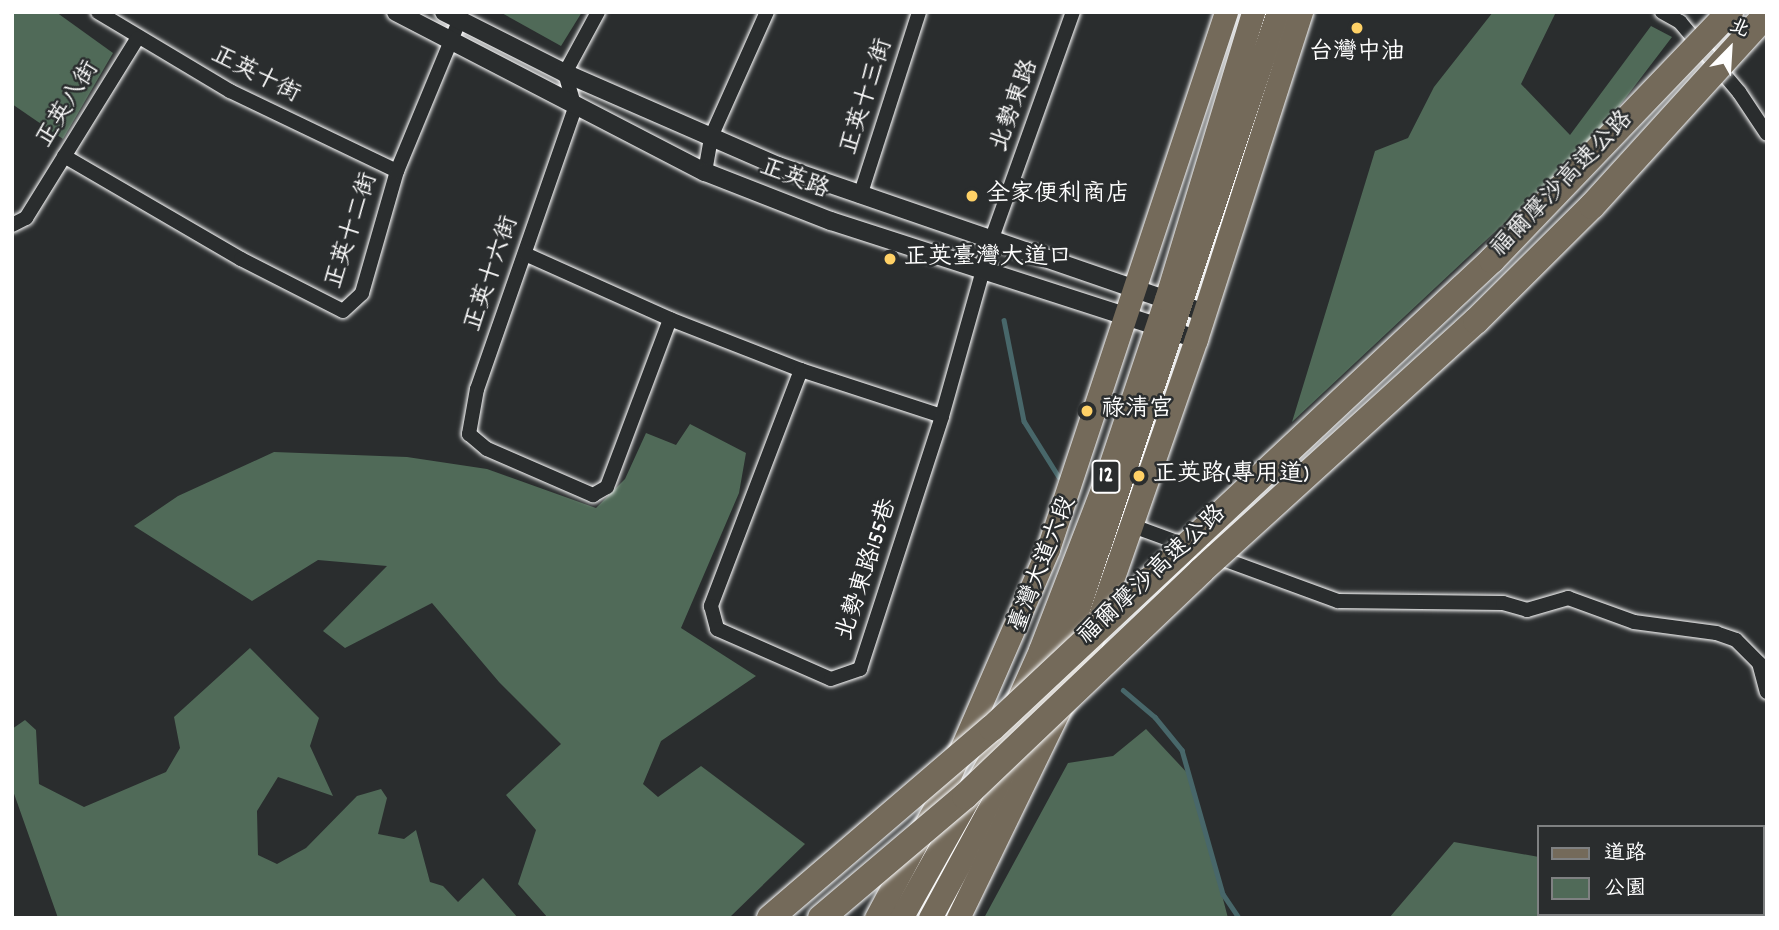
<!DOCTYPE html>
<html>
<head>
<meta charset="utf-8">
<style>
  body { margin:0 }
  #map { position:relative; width:1779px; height:930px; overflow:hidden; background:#2a2d2e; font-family:Dekko,"LXGW WenKai TC",sans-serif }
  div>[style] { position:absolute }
  .green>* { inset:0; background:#506a58 }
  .stream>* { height:4.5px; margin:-2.25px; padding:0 2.25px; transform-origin:2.25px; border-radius:2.25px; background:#48676a }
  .roads { filter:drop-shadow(0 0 2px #fff) drop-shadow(0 0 2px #fff) }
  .minor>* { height:14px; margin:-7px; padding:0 7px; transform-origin:7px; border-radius:7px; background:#2a2d2e }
  .tertiary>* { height:18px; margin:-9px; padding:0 9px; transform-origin:9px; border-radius:9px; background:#2a2d2e }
  .primary>* { height:23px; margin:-11.5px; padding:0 11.5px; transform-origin:11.5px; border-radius:11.5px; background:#746a5a }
  .bridges { filter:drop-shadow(0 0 2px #fff) drop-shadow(0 0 2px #fff) }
  .motorway-bridge>* { height:26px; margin:-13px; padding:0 13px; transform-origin:13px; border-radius:13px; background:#746a5a }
  .dots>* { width:19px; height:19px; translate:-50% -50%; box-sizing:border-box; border:4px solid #2a2d2e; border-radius:50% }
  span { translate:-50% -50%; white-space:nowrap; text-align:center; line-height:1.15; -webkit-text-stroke:5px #2a2d2e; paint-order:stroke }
  .shield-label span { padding:2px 5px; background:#2a2d2e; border:2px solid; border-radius:5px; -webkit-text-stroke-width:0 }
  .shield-label { font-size:23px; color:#fff; font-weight:700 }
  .poi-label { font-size:24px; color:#fff }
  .left { translate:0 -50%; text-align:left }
  .street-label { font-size:24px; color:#fff }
  .frame { position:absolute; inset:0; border:14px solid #fff; pointer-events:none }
  .legend { position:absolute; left:1537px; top:825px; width:228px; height:91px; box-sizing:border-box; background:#2a2d2e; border:2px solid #7f8182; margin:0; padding:9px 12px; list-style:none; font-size:21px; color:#fff }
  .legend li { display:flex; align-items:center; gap:14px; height:35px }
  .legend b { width:35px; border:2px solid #7f8182 }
  .north { position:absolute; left:1695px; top:14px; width:70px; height:70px; -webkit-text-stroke:5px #2a2d2e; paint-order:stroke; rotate:24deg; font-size:19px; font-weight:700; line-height:28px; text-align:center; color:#fff }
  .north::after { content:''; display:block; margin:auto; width:24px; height:32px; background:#fff; clip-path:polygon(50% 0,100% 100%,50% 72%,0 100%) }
</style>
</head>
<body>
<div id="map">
  <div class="green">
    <i style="clip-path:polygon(56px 12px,113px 53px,63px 139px,12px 104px,12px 13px)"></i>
    <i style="clip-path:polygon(500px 12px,582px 12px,561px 46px)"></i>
    <i style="clip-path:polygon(1493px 12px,1556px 12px,1521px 84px,1570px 135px,1651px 26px,1672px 37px,1595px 138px,1292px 422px,1375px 151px,1408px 138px,1434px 87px)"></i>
    <i style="clip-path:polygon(690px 424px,746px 453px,739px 493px,681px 628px,756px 676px,661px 741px,643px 784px,658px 797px,701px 766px,805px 844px,729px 918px,548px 918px,518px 884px,536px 830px,506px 795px,561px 744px,499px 682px,432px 603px,345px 648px,323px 631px,387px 566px,318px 560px,252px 601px,134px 526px,178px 496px,274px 452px,407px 457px,487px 469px,596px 508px,625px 479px,646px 433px,676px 445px)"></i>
    <i style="clip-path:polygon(250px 648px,319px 718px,310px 746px,333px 796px,278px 777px,257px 811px,258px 855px,277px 864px,306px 848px,357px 796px,381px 789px,387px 798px,378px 834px,404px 839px,416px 830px,430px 882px,443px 886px,458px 902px,483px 878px,518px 918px,58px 918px,12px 788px,12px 729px,25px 720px,36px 730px,39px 784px,84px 807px,166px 772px,180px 748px,174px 717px)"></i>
    <i style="clip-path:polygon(1146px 729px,1191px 777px,1228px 918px,984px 918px,1068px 763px,1113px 756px)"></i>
    <i style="clip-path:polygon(1454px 842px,1539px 857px,1539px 914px,1638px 918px,1389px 918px)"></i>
  </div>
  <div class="stream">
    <i style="left:1004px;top:320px;width:103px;rotate:78.8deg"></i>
    <i style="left:1024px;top:421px;width:66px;rotate:58deg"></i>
    <i style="left:1123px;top:690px;width:42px;rotate:40.2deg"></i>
    <i style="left:1155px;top:717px;width:43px;rotate:50.7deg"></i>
    <i style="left:1182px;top:750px;width:150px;rotate:74.1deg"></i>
    <i style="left:1223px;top:894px;width:29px;rotate:56deg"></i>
  </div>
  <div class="roads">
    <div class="minor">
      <i style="left:98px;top:12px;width:154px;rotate:30.9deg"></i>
      <i style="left:230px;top:91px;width:185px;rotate:25.6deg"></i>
      <i style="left:598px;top:12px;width:69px;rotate:118.4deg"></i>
      <i style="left:565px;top:73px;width:36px;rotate:74deg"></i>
      <i style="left:575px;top:108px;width:298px;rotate:109.2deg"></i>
      <i style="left:477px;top:389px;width:46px;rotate:100.1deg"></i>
      <i style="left:469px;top:434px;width:23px;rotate:40deg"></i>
      <i style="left:487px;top:449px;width:116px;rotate:23.5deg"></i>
      <i style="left:593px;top:495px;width:16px;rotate:-30deg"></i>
      <i style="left:607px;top:487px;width:179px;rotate:-69.4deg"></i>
      <i style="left:1662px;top:12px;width:21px;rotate:29deg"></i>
      <i style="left:1680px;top:22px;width:92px;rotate:49.9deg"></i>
      <i style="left:1739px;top:92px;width:50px;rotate:56.3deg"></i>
      <i style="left:64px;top:156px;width:205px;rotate:30.2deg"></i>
      <i style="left:241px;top:259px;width:114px;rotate:27deg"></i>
      <i style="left:343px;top:311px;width:26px;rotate:-43deg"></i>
      <i style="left:362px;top:293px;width:127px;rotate:-74deg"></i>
      <i style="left:397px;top:171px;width:162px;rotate:-67.5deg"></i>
      <i style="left:705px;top:172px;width:36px;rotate:-80deg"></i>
      <i style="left:711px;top:137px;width:137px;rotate:-65.9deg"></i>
      <i style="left:860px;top:196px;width:193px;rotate:-72.2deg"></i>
      <i style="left:12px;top:225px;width:16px;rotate:-27deg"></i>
      <i style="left:26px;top:218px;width:211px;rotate:-58.2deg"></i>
      <i style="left:525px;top:254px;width:159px;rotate:24.1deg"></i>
      <i style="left:670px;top:319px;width:141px;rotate:21.3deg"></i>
      <i style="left:801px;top:370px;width:148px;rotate:18.1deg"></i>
      <i style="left:801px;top:370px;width:253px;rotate:110.9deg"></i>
      <i style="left:711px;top:606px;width:24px;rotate:75deg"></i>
      <i style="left:717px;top:629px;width:124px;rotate:23.7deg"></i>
      <i style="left:831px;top:679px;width:31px;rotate:-19deg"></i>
      <i style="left:860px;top:669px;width:266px;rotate:-72deg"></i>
      <i style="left:942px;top:416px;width:185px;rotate:-74.3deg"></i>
      <i style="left:992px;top:238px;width:240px;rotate:-70.3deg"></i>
      <i style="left:1133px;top:526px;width:218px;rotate:20.1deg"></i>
      <i style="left:1338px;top:601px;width:165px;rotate:0.7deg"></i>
      <i style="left:1503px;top:603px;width:25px;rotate:16deg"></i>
      <i style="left:1527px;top:610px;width:43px;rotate:-16.3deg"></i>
      <i style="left:1568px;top:598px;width:70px;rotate:20deg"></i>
      <i style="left:1634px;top:622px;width:83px;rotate:7.6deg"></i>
      <i style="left:1716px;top:633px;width:21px;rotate:19deg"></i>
      <i style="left:1736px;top:640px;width:33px;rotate:45deg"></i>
      <i style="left:1759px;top:663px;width:30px;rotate:75deg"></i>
    </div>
    <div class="tertiary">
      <i style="left:396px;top:12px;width:348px;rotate:27.4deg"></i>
      <i style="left:705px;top:172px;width:135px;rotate:21.3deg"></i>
      <i style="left:831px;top:221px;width:384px;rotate:17.9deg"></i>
      <i style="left:444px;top:12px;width:136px;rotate:26.8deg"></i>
      <i style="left:565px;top:73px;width:232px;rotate:23.6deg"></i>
      <i style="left:778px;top:166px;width:451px;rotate:19deg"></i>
    </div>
    <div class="primary">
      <i style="left:876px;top:918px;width:134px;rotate:-61.9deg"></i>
      <i style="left:939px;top:800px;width:274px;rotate:-66.5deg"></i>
      <i style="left:1048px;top:549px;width:566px;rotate:-71.66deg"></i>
      <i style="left:901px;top:918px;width:194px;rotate:-60.7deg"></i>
      <i style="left:996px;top:749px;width:108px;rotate:-66deg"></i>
      <i style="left:1040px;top:650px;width:178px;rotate:-68.9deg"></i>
      <i style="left:1104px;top:484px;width:195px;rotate:-71.5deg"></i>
      <i style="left:1166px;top:299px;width:300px;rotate:-73.1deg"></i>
      <i style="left:930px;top:918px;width:182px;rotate:-61.5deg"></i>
      <i style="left:1017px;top:758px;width:108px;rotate:-66deg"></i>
      <i style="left:1061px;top:659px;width:682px;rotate:-71.46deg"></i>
      <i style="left:958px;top:918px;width:296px;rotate:-64.1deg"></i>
      <i style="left:1087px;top:652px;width:331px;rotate:-70.8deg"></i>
      <i style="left:1196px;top:339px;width:343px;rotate:-72.2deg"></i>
    </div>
  </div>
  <div class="bridges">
    <div class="motorway-bridge">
      <i style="left:770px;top:918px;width:292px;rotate:-40.6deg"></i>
      <i style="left:992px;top:728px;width:685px;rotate:-43.11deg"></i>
      <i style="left:1492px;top:260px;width:344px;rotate:-46.2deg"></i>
      <i style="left:821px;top:918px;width:189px;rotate:-40.3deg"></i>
      <i style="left:965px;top:796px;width:326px;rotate:-43.6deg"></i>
      <i style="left:1201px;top:571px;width:372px;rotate:-42.3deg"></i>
      <i style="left:1476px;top:321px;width:163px;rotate:-44.8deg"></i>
      <i style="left:1592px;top:206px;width:260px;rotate:-47.7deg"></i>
    </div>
  </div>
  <div class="dots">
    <i style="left:1357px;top:28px;background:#ffd166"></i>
    <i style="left:972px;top:196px;background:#ffd166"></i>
    <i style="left:890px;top:259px;background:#ffd166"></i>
    <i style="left:1087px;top:411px;background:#ffd166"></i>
    <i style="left:1139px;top:476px;background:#ffd166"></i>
  </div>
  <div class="shield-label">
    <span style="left:1106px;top:477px">12</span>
  </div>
  <div class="poi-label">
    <span style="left:1357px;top:54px">台灣中油</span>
    <span class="left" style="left:986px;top:196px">全家便利商店</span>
    <span class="left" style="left:904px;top:259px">正英臺灣大道口</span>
    <span class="left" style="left:1101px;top:411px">祿清宮</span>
    <span class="left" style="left:1153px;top:476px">正英路(專用道)</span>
  </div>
  <div class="street-label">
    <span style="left:255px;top:76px;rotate:27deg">正英十街</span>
    <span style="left:868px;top:97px;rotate:-72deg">正英十三街</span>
    <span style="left:69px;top:105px;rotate:-58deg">正英八街</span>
    <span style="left:1016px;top:106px;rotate:-70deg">北勢東路</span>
    <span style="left:794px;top:180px;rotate:21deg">正英路</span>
    <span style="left:1563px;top:185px;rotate:-46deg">福爾摩沙高速公路</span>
    <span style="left:353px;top:231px;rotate:-72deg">正英十二街</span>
    <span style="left:493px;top:274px;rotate:-71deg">正英十六街</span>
    <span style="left:1044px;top:565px;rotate:-69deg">臺灣大道六段</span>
    <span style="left:868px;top:570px;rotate:-72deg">北勢東路155巷</span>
    <span style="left:1153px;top:576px;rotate:-43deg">福爾摩沙高速公路</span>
  </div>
  <div class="frame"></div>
  <ul class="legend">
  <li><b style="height:9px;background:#746a5a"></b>道路</li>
  <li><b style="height:19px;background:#506a58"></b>公園</li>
  </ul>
  <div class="north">北</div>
</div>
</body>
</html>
